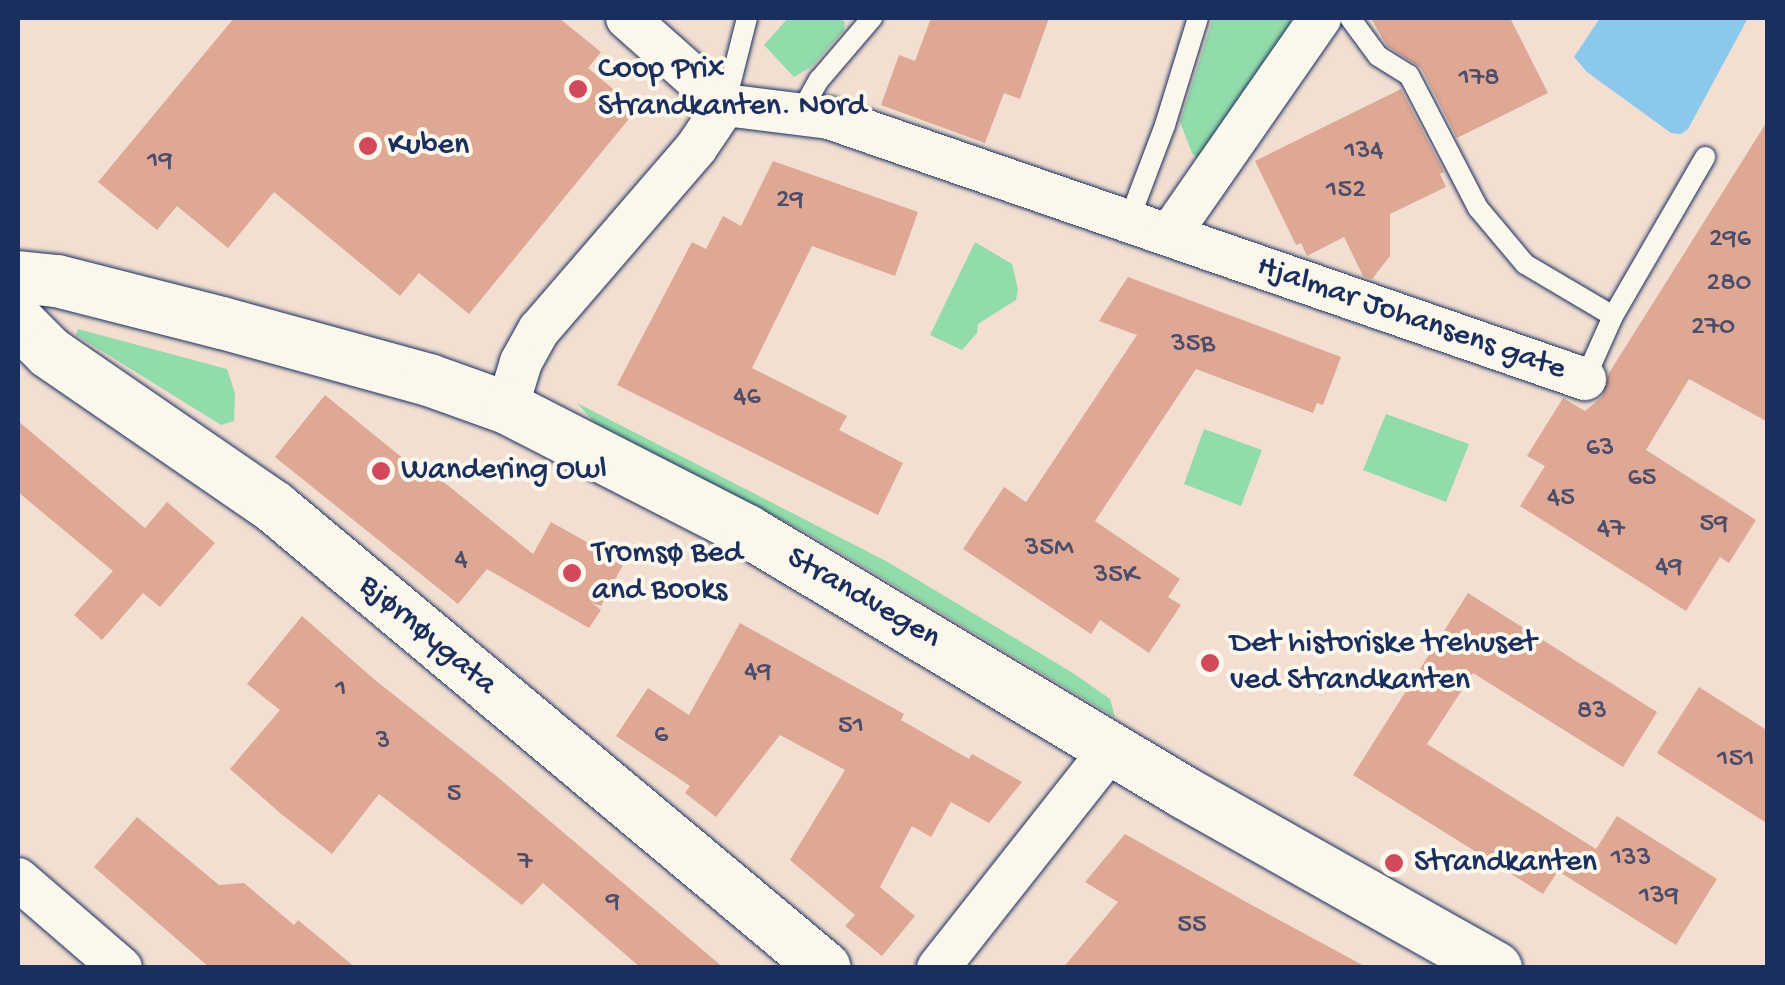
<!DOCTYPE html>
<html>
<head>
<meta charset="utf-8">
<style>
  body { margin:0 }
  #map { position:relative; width:1785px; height:985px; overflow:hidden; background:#f2dfd2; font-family:"Gochi Hand",sans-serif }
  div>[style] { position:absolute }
  .green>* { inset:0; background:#92dbab }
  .water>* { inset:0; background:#8bc8eb }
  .building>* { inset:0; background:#dea894 }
  .roads { filter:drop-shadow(0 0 2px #1b2f5e) drop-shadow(0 0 2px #1b2f5e) }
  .service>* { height:20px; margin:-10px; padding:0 10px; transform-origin:10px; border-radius:10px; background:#fbf7ec }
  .minor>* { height:42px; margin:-21px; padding:0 21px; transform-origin:21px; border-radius:21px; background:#fbf7ec }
  .tertiary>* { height:52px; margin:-26px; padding:0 26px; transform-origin:26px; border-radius:26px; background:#fbf7ec }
  .dots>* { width:28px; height:28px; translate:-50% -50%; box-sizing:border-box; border:5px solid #fbf7ec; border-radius:50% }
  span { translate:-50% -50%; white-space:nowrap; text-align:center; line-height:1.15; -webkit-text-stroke:8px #fbf7ec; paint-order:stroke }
  .number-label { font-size:28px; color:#4c4d6c }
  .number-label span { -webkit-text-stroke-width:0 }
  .poi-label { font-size:32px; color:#1b2f5e }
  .left { translate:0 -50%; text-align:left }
  .street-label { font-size:32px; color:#1b2f5e }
  .frame { position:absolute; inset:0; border:20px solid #1b2f5e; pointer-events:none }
</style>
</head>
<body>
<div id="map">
  <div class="green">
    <i style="clip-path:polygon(788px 18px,840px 18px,845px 22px,844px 30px,811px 67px,794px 77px,764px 45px)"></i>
    <i style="clip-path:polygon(1213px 18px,1301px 18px,1201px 162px,1192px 153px,1180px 122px)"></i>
    <i style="clip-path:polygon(975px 242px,1012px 264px,1018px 289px,1016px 300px,978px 324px,977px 333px,962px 350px,930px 335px)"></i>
    <i style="clip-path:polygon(78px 329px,227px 369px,235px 393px,234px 421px,221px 425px,76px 335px)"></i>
    <i style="clip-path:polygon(577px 403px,886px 561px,1073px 673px,1110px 699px,1115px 717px,809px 534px,595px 423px)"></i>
    <i style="clip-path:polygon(1386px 414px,1469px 444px,1446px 502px,1363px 470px)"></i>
    <i style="clip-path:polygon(1204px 429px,1262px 450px,1241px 506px,1184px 484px)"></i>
  </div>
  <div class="water">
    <i style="clip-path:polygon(1600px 18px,1748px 18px,1688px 129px,1681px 134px,1671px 133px,1587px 72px,1574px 57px)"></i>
  </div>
  <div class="building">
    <i style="clip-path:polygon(234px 18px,559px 18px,601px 52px,588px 68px,637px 109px,469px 314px,419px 273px,400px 296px,274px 192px,228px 248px,177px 206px,157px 230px,98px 182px)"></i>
    <i style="clip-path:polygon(931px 18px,1049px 18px,1020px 99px,1004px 93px,985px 143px,881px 105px,899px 55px,915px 61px)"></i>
    <i style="clip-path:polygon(1371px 18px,1510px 18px,1548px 93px,1457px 138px,1421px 68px,1387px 46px)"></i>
    <i style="clip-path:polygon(1401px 89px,1444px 172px,1440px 174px,1446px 187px,1390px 214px,1390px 256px,1372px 279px,1363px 276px,1344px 237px,1307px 256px,1301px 243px,1296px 245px,1255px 161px)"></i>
    <i style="clip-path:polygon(1768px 120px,1768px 422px,1689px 379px,1646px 450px,1756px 520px,1729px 563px,1720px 557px,1686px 611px,1520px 506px,1545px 466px,1527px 456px,1563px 398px,1585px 411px,1602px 397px,1609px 373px)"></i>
    <i style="clip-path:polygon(773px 161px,918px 212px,895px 276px,812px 246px,752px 368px,847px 416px,839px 430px,903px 463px,878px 515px,617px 385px,692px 242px,706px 249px,723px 216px,741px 226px)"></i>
    <i style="clip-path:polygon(1128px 277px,1341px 357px,1323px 405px,1317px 403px,1313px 413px,1196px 369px,1095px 521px,1180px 579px,1168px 597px,1181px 605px,1149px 653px,1100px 620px,1091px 634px,963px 549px,1004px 487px,1026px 502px,1137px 335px,1099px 321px)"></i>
    <i style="clip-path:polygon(325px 395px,431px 481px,435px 475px,533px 554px,551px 522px,624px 563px,601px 606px,592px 603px,601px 610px,589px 628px,487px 569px,458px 604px,275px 457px)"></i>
    <i style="clip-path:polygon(18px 421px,145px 528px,167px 502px,215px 543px,160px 607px,143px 593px,102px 640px,74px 615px,113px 571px,18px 492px)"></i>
    <i style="clip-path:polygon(1468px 593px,1657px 712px,1623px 767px,1473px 673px,1427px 744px,1596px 849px,1617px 816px,1717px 879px,1676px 945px,1558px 871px,1543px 894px,1353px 775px)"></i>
    <i style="clip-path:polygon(302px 616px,375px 680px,500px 779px,724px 968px,641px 968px,543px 883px,522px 905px,379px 794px,332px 854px,280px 813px,230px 769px,280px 710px,247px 684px)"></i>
    <i style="clip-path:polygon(740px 623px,904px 714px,901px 720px,969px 759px,972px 754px,1022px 782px,989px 823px,951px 802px,931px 837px,912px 826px,880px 887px,915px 916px,882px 956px,845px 926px,855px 915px,790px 860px,845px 770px,780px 735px,716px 817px,685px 793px,690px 786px,616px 736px,648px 688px,689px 715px)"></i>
    <i style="clip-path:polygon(1699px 687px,1768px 731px,1768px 824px,1657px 753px)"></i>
    <i style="clip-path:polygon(137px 817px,219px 885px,244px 883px,294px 925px,298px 920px,356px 968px,210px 968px,94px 867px)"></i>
    <i style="clip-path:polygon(1125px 834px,1248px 903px,1368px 968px,1063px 968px,1118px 902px,1085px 882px)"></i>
  </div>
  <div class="roads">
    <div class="service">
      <i style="left:1350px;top:18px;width:47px;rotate:53.6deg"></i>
      <i style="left:1378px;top:56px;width:36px;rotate:32deg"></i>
      <i style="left:1409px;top:75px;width:150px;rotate:62.6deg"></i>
      <i style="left:1478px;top:208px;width:73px;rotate:50deg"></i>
      <i style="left:1525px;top:264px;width:102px;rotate:30.6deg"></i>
      <i style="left:725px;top:105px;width:90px;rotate:-75.8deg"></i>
      <i style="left:801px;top:112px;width:37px;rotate:-61deg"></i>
      <i style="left:819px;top:80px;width:82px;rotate:-49.5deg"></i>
      <i style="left:1129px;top:220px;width:102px;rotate:-69.2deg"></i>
      <i style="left:1165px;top:125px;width:112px;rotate:-72.9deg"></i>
      <i style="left:1585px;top:379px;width:69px;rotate:-66deg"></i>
      <i style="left:1613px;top:316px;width:184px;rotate:-59.9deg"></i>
    </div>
    <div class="minor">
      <i style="left:627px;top:18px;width:131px;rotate:41.6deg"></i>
      <i style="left:725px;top:105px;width:105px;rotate:7.1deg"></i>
      <i style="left:829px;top:118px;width:800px;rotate:19.05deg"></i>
      <i style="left:1170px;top:234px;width:263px;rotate:-55.2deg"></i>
      <i style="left:507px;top:408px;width:48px;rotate:-73.1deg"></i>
      <i style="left:521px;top:362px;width:37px;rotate:-61deg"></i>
      <i style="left:539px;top:330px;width:240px;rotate:-49.2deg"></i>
      <i style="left:696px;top:148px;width:52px;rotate:-56deg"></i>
      <i style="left:18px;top:879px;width:136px;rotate:40.8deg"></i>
      <i style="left:938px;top:968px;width:279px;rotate:-51.7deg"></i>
    </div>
    <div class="tertiary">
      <i style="left:18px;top:277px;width:39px;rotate:6deg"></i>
      <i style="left:57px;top:281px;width:170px;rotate:14.3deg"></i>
      <i style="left:222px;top:323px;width:215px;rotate:15.4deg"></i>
      <i style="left:429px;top:380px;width:83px;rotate:19.7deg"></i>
      <i style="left:507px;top:408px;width:270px;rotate:27.1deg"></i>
      <i style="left:747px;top:531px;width:510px;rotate:30.89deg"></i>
      <i style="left:1185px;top:793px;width:357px;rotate:29.4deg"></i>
      <i style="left:18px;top:321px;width:45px;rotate:45deg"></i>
      <i style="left:50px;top:353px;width:272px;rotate:34.5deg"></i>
      <i style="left:274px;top:507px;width:718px;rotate:39.92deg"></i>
    </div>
  </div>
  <div class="dots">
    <i style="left:578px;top:89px;background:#d1495b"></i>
    <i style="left:368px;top:146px;background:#d1495b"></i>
    <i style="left:381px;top:471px;background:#d1495b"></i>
    <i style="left:572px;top:573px;background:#d1495b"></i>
    <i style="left:1210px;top:663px;background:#d1495b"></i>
    <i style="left:1394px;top:863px;background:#d1495b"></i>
  </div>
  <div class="number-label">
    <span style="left:1479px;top:79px">178</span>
    <span style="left:1364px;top:152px">134</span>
    <span style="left:160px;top:162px">19</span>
    <span style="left:1346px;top:191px">152</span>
    <span style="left:790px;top:201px">29</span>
    <span style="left:1730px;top:240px">296</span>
    <span style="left:1729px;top:284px">280</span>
    <span style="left:1713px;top:328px">270</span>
    <span style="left:1193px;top:345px">35B</span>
    <span style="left:747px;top:398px">46</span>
    <span style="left:1600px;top:449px">63</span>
    <span style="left:1642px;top:479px">65</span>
    <span style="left:1561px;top:499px">45</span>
    <span style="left:1714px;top:525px">59</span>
    <span style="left:1611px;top:530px">47</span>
    <span style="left:1049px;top:549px">35M</span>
    <span style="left:461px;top:561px">4</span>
    <span style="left:1669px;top:568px">49</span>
    <span style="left:1116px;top:576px">35K</span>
    <span style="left:758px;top:673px">49</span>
    <span style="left:341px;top:690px">1</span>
    <span style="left:1592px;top:712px">83</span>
    <span style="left:851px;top:727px">51</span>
    <span style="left:661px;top:736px">6</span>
    <span style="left:383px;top:742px">3</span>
    <span style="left:1736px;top:760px">151</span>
    <span style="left:454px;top:795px">5</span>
    <span style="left:1631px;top:859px">133</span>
    <span style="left:525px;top:863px">7</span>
    <span style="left:1659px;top:897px">139</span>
    <span style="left:613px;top:903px">9</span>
    <span style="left:1192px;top:926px">55</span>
  </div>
  <div class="poi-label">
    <span class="left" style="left:598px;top:89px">Coop Prix<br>Strandkanten. Nord</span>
    <span class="left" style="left:388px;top:146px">Kuben</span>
    <span class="left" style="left:401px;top:471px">Wandering Owl</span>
    <span class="left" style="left:592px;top:573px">Tromsø Bed<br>and Books</span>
    <span class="left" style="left:1230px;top:663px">Det historiske trehuset<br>ved Strandkanten</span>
    <span class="left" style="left:1414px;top:863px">Strandkanten</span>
  </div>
  <div class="street-label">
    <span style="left:1411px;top:319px;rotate:19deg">Hjalmar Johansens gate</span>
    <span style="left:863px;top:599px;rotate:30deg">Strandvegen</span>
    <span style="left:427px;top:636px;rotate:40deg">Bjørnøygata</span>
  </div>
  <div class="frame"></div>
</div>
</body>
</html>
